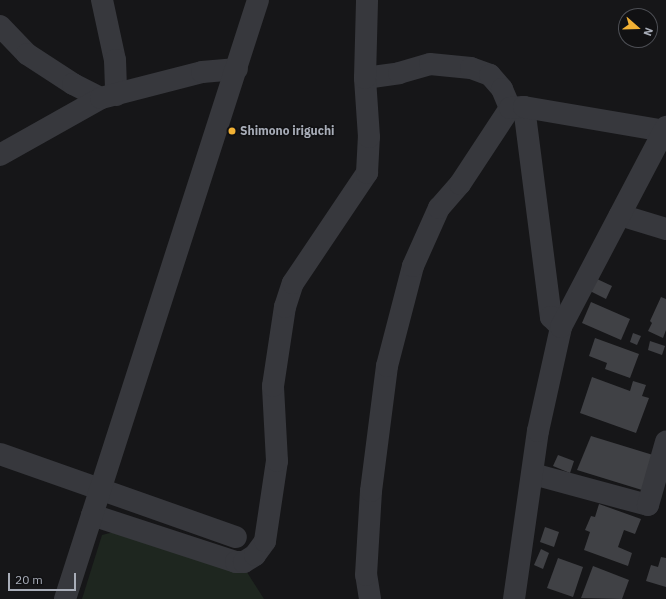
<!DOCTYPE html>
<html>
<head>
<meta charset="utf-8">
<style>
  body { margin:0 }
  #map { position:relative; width:666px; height:599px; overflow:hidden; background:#161618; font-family:"IBM Plex Sans",sans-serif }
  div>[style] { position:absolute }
  .green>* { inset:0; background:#1e261f }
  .building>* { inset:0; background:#404145 }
  .minor>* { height:22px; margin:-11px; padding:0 11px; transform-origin:11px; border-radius:11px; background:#37383d }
  .dots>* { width:11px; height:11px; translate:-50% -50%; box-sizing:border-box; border:2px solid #111113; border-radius:50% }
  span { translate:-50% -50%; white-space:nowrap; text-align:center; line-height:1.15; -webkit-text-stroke:3px #111113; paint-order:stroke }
  .poi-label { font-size:12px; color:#a8adb8; font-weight:700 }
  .left { translate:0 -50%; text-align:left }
  .north { position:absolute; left:618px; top:8px; width:40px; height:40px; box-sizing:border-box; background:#111113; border:1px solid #4d4f55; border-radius:50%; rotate:110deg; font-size:11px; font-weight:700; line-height:16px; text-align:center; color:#a8adb8 }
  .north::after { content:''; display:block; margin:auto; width:14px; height:18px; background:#f2b134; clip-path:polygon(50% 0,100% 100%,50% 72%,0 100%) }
  .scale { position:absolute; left:8px; top:573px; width:68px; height:18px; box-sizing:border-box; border:2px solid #a8adb8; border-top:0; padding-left:5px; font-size:12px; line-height:14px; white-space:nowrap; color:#a8adb8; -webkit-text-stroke:3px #111113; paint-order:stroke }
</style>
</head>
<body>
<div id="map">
  <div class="green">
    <i style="clip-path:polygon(141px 525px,238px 558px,264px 599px,82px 599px,102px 535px)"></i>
  </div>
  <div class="building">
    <i style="clip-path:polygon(597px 279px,612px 286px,606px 299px,590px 291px)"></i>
    <i style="clip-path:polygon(661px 297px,666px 299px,666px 330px,663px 338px,648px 331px,652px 323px,650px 321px)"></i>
    <i style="clip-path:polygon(591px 302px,630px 319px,621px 340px,582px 323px)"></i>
    <i style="clip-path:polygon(633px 333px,641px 336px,637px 345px,630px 342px)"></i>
    <i style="clip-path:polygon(595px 338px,639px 354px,630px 378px,605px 369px,607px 363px,589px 356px)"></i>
    <i style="clip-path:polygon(650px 341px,665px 346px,662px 355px,648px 350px)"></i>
    <i style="clip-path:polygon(592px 377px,630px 391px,633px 381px,646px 385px,642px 396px,649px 398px,636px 433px,580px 413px)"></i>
    <i style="clip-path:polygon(591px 436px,653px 455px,642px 490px,577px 470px)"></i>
    <i style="clip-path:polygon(558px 455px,574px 461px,570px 473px,553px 466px)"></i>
    <i style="clip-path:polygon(599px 504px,641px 519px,635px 534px,624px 530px,618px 547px,632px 553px,628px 566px,584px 550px,590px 532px,585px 530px,591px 516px,595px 517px)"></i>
    <i style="clip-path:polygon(545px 527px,559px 532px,554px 547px,540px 542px)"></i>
    <i style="clip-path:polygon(541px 549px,549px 553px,543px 569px,534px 565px)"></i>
    <i style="clip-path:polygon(661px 557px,666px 558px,666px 587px,646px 581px,651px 565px,658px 567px)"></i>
    <i style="clip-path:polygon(558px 558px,583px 567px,573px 597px,547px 588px)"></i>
    <i style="clip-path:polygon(593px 566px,629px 580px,622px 599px,581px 598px)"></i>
  </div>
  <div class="minor">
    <i style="left:102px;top:0;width:61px;rotate:77.8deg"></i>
    <i style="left:115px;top:60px;width:35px;rotate:88deg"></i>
    <i style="left:0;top:26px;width:39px;rotate:46deg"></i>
    <i style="left:27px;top:54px;width:55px;rotate:33.1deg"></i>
    <i style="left:73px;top:84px;width:31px;rotate:27deg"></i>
    <i style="left:365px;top:78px;width:34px;rotate:-8deg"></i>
    <i style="left:399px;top:73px;width:32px;rotate:-16deg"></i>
    <i style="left:430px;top:64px;width:41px;rotate:5.6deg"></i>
    <i style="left:471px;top:68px;width:20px;rotate:20deg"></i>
    <i style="left:490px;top:75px;width:18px;rotate:49deg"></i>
    <i style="left:502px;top:89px;width:21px;rotate:67deg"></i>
    <i style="left:524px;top:107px;width:212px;rotate:82.7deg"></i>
    <i style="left:551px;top:317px;width:14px;rotate:45deg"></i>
    <i style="left:0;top:155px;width:116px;rotate:-29.4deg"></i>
    <i style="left:101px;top:98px;width:104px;rotate:-14.4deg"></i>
    <i style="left:202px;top:72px;width:35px;rotate:-5deg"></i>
    <i style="left:620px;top:215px;width:48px;rotate:16.9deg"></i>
    <i style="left:0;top:454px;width:250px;rotate:19.4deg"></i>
    <i style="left:533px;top:474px;width:119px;rotate:15.1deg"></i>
    <i style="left:648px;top:505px;width:66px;rotate:-74.1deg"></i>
    <i style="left:92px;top:515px;width:151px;rotate:18.1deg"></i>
    <i style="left:236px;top:562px;width:8px"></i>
    <i style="left:244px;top:562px;width:13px;rotate:-32deg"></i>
    <i style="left:255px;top:555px;width:17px;rotate:-54deg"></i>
    <i style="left:265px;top:541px;width:81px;rotate:-81.5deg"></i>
    <i style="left:277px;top:461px;width:75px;rotate:-93.1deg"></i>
    <i style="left:273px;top:386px;width:80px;rotate:-81.4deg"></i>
    <i style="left:285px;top:307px;width:25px;rotate:-72deg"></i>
    <i style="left:293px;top:283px;width:133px;rotate:-56.1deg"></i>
    <i style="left:367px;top:173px;width:36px;rotate:-87deg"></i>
    <i style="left:369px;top:137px;width:59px;rotate:-93.9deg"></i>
    <i style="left:365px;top:78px;width:78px;rotate:-88.5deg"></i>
    <i style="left:65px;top:599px;width:629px;rotate:-72.14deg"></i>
    <i style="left:370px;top:599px;width:24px;rotate:-99deg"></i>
    <i style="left:366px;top:575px;width:84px;rotate:-86.6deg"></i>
    <i style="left:371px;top:491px;width:126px;rotate:-82.7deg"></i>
    <i style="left:387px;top:366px;width:103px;rotate:-75.4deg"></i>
    <i style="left:413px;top:266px;width:64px;rotate:-65.9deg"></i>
    <i style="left:439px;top:208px;width:32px;rotate:-49deg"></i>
    <i style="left:460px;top:184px;width:91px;rotate:-56.7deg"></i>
    <i style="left:510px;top:108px;width:14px;rotate:-4deg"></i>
    <i style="left:524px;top:107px;width:142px;rotate:9.7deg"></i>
    <i style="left:514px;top:599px;width:170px;rotate:-81.9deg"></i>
    <i style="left:538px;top:431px;width:107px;rotate:-77.5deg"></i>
    <i style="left:561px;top:327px;width:226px;rotate:-62.3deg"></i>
  </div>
  <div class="dots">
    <i style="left:232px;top:131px;background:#f2b134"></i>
  </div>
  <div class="poi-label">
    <span class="left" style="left:240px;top:131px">Shimono iriguchi</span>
  </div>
  <div class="north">N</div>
  <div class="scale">20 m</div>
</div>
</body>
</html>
